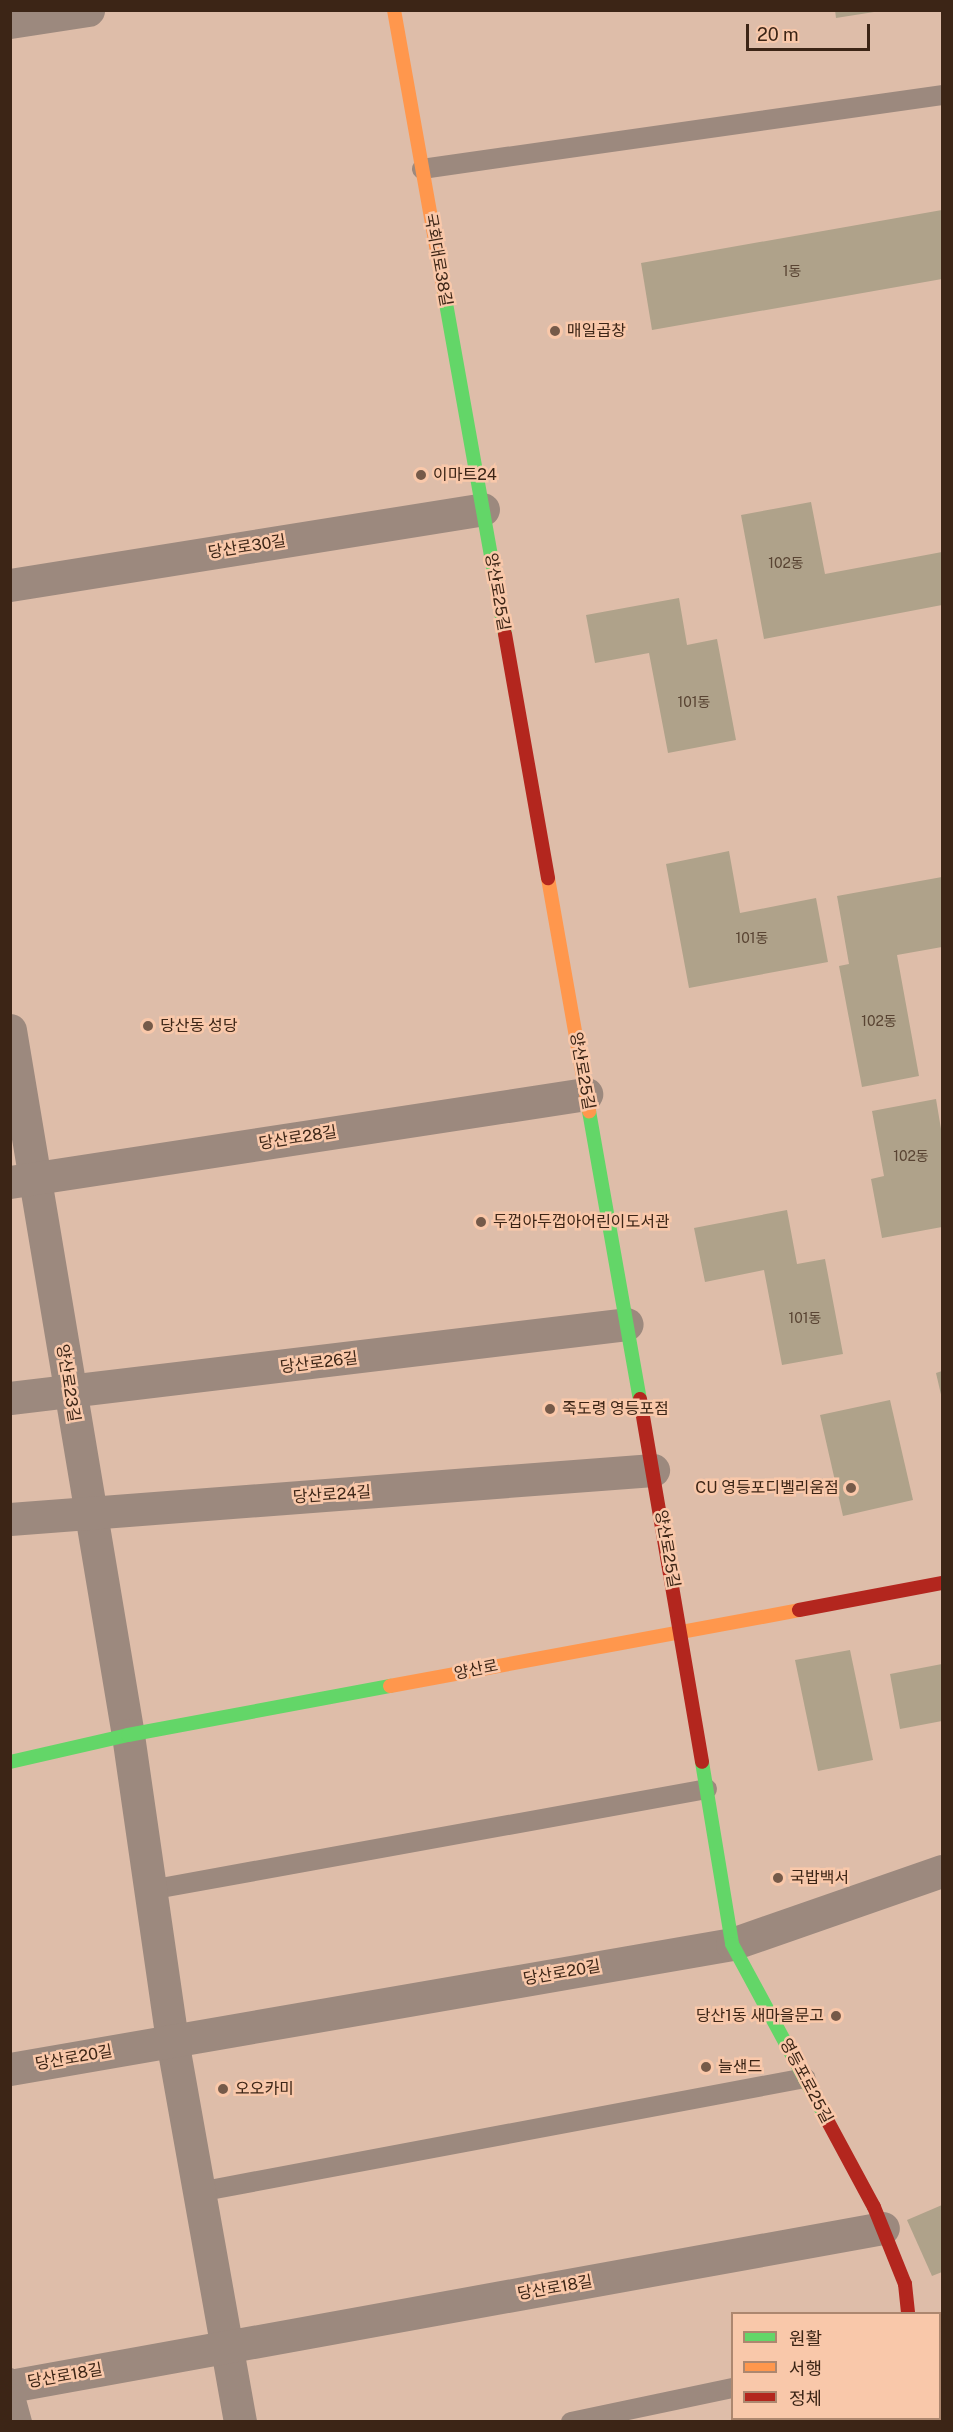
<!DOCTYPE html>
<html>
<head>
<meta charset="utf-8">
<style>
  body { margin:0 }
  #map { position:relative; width:953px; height:2432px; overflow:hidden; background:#debda9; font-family:"Public Sans","Noto Sans KR",sans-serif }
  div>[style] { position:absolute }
  .building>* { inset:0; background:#afa28a }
  .lane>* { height:20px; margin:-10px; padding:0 10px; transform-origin:10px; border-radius:10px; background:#9c897e }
  .street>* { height:33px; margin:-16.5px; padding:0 16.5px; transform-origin:16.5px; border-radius:16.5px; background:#9c897e }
  .fast>* { height:14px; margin:-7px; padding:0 7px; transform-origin:7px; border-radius:7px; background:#63d668 }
  .slow>* { height:14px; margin:-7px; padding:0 7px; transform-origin:7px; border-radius:7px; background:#ff974d }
  .jam>* { height:14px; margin:-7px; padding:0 7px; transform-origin:7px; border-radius:7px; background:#b3261e }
  .dots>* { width:16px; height:16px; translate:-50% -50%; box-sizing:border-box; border:3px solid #f9c8aa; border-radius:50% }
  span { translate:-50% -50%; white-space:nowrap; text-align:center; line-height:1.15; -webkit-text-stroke:5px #f9c8aa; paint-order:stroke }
  .number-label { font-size:14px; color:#594433 }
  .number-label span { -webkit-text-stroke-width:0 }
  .street-label { font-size:16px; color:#3c2516 }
  .poi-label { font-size:16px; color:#3c2516 }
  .left { translate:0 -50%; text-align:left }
  .right { translate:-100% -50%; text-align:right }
  .frame { position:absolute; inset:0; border:12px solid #3c2516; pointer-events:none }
  .legend { position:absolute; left:731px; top:2312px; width:210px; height:108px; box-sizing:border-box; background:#f9c8aa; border:2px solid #ad876f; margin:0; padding:8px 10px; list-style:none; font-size:18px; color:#3c2516 }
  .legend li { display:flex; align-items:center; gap:12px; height:30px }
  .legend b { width:30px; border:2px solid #ad876f }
  .scale { position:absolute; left:746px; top:24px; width:124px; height:27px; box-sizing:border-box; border:3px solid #3c2516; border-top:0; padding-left:8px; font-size:18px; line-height:21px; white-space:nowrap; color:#3c2516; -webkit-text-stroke:4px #f9c8aa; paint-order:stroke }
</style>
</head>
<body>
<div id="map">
  <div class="building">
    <i style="clip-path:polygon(835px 10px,873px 10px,874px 12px,836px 18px)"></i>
    <i style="clip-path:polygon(942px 210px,942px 279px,652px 330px,641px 263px)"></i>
    <i style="clip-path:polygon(811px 502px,825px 574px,942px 552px,942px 605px,764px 639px,741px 515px)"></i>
    <i style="clip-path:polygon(679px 598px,687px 645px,717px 639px,736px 740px,668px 753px,649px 653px,595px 663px,586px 615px)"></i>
    <i style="clip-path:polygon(729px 851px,740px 913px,816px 898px,828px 962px,689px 988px,666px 864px)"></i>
    <i style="clip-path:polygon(942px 877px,942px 947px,897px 955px,919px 1076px,862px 1087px,839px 966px,849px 964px,837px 896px)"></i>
    <i style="clip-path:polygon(936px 1099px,942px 1135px,942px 1227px,882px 1238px,871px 1179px,884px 1176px,872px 1111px)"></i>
    <i style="clip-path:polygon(787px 1210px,797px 1264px,825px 1259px,843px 1354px,782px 1365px,764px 1270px,705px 1282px,694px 1228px)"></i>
    <i style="clip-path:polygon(942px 1371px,942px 1399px,936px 1373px)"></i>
    <i style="clip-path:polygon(890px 1400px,913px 1500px,843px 1516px,820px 1415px)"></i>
    <i style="clip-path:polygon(850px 1650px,873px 1760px,818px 1771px,795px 1660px)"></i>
    <i style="clip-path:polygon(942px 1664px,942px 1721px,900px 1729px,890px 1674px)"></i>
    <i style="clip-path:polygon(942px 2205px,942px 2272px,932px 2276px,907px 2220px)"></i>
  </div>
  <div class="lane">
    <i style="left:422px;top:169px;width:525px;rotate:-8.1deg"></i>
    <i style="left:150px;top:1890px;width:566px;rotate:-10.28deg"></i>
    <i style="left:199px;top:2192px;width:617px;rotate:-10.65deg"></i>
    <i style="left:10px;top:2378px;width:46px;rotate:74.7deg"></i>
    <i style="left:571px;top:2422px;width:165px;rotate:-11.9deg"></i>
  </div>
  <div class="street">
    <i style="left:10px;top:22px;width:79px;rotate:-8.7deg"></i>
    <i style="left:10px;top:585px;width:479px;rotate:-9.1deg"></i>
    <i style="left:10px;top:1030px;width:715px;rotate:80.5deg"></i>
    <i style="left:128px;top:1735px;width:308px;rotate:81.8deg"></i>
    <i style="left:172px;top:2040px;width:388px;rotate:79.9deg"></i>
    <i style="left:10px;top:1182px;width:583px;rotate:-8.69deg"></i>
    <i style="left:10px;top:1398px;width:621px;rotate:-6.84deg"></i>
    <i style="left:10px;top:1519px;width:645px;rotate:-4.36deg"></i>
    <i style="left:10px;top:2069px;width:733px;rotate:-9.82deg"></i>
    <i style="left:732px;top:1944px;width:222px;rotate:-19.2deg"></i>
    <i style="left:10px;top:2386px;width:887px;rotate:-10.26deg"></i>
    <i style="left:919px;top:2418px;width:4px;rotate:76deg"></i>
  </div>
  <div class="fast">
    <i style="left:444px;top:292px;width:347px;rotate:79.9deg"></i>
    <i style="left:589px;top:1111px;width:292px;rotate:80deg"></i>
    <i style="left:10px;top:1762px;width:121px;rotate:-12.9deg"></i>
    <i style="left:128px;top:1735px;width:267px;rotate:-10.6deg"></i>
    <i style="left:702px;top:1762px;width:184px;rotate:80.6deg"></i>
    <i style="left:732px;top:1944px;width:198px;rotate:61.6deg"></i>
  </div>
  <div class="slow">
    <i style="left:394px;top:10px;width:286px;rotate:79.9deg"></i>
    <i style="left:548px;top:878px;width:237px;rotate:80deg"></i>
    <i style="left:390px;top:1686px;width:416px;rotate:-10.5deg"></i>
  </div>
  <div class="jam">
    <i style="left:505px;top:634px;width:248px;rotate:80deg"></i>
    <i style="left:640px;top:1399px;width:368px;rotate:80.3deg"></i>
    <i style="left:799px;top:1610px;width:146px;rotate:-10.7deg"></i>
    <i style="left:826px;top:2118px;width:101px;rotate:61.7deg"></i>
    <i style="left:874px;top:2207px;width:83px;rotate:68.1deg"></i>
    <i style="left:905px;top:2284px;width:30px;rotate:84deg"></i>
  </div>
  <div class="dots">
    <i style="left:555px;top:331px;background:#755a49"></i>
    <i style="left:421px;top:475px;background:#755a49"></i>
    <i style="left:148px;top:1026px;background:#755a49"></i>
    <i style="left:481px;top:1222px;background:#755a49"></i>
    <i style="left:550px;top:1409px;background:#755a49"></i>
    <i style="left:851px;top:1488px;background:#755a49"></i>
    <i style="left:778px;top:1878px;background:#755a49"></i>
    <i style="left:836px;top:2016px;background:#755a49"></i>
    <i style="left:706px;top:2067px;background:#755a49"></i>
    <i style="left:223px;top:2089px;background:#755a49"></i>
  </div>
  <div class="number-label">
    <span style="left:792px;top:271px">1동</span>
    <span style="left:786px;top:563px">102동</span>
    <span style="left:694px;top:702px">101동</span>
    <span style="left:752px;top:938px">101동</span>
    <span style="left:879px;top:1021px">102동</span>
    <span style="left:911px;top:1156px">102동</span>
    <span style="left:805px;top:1318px">101동</span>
  </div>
  <div class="street-label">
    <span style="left:438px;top:260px;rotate:80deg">국회대로38길</span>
    <span style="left:247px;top:547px;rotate:-9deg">당산로30길</span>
    <span style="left:497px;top:592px;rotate:80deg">양산로25길</span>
    <span style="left:582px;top:1071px;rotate:80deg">양산로25길</span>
    <span style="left:298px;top:1138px;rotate:-9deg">당산로28길</span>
    <span style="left:319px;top:1363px;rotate:-7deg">당산로26길</span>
    <span style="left:68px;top:1383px;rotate:81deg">양산로23길</span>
    <span style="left:332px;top:1495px;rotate:-4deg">당산로24길</span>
    <span style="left:667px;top:1549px;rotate:80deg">양산로25길</span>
    <span style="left:476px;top:1670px;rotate:-11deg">양산로</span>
    <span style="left:562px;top:1973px;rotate:-10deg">당산로20길</span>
    <span style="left:74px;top:2058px;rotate:-10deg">당산로20길</span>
    <span style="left:806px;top:2081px;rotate:62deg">영등포로25길</span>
    <span style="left:555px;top:2288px;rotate:-10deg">당산로18길</span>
    <span style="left:65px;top:2376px;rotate:-10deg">당산로18길</span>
  </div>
  <div class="poi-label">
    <span class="left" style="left:567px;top:331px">매일곱창</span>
    <span class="left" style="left:433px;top:475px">이마트24</span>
    <span class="left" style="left:160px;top:1026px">당산동 성당</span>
    <span class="left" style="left:493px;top:1222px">두껍아두껍아어린이도서관</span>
    <span class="left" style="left:562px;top:1409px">죽도령 영등포점</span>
    <span class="right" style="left:839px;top:1488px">CU 영등포디벨리움점</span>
    <span class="left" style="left:790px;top:1878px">국밥백서</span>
    <span class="right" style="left:824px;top:2016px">당산1동 새마을문고</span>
    <span class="left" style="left:718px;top:2067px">늘샌드</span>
    <span class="left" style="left:235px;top:2089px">오오카미</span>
  </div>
  <div class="frame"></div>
  <ul class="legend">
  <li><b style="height:8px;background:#63d668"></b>원활</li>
  <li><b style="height:8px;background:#ff974d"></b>서행</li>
  <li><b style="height:8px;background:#b3261e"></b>정체</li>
  </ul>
  <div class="scale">20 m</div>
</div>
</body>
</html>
